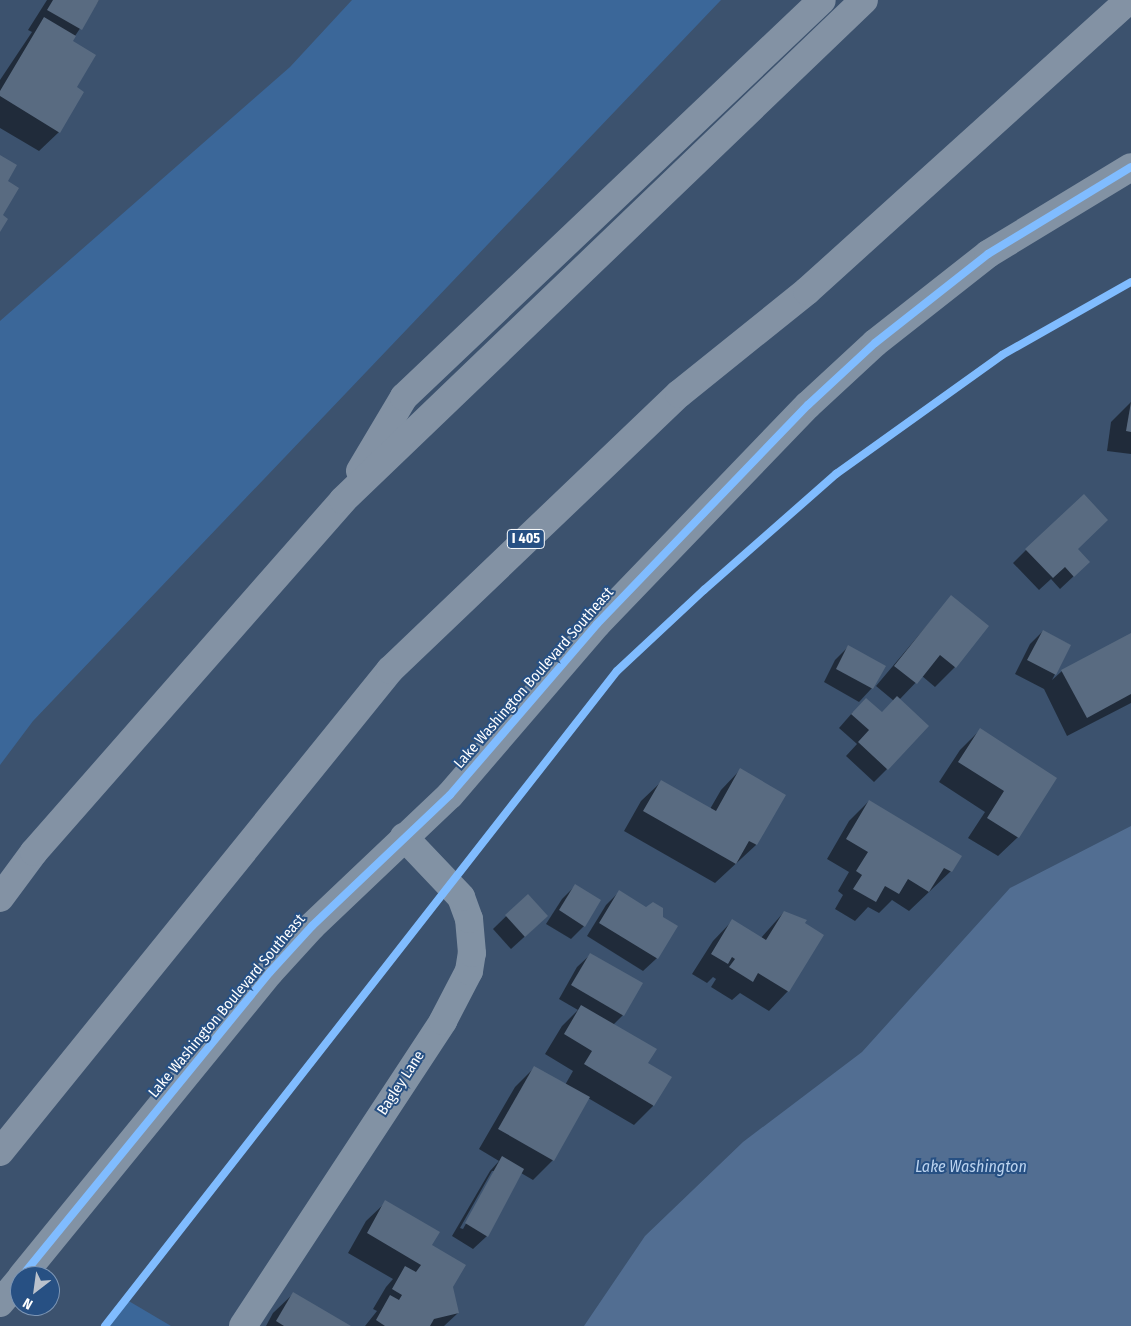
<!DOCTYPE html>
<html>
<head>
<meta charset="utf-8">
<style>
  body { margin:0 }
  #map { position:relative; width:1131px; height:1326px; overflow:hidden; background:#3c526e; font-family:"Fira Sans Condensed",sans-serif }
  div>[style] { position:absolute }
  .green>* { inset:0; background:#3b6799 }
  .water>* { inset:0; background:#526e92 }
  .shadow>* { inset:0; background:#0007 }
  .building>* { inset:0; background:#596b81 }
  .minor>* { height:28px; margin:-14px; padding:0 14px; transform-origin:14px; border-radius:14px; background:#8292a4 }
  .highway>* { height:28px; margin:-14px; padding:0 14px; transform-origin:14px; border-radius:14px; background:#8392a4 }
  .cycleway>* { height:8px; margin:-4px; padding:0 4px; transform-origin:4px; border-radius:4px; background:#80bcff }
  span { translate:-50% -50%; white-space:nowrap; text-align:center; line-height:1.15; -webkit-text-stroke:4px #275083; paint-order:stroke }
  .shield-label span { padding:1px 4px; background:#275083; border:1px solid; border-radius:4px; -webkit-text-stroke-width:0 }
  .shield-label { font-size:14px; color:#fff; font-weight:700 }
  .street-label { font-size:15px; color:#fff }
  .water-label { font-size:16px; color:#bbd3ef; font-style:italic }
  .north { position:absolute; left:10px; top:1266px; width:50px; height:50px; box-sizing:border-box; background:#275083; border:1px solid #7d96b5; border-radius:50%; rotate:210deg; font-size:14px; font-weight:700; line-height:20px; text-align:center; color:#fff }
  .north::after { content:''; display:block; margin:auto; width:18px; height:22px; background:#bbc2cc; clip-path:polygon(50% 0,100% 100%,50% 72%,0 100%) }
</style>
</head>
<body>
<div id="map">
  <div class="green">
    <i style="clip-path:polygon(352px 0,721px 0,33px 721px,0 765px,0 321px,290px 67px)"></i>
    <i style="clip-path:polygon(127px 1300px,171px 1326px,105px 1326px)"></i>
  </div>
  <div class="water">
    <i style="clip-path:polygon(1131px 826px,1131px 1326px,584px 1326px,645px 1236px,743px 1142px,862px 1052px,1010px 888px)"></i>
  </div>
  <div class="shadow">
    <i style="clip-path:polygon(47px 0,99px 0,71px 42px,76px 87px,59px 132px,39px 151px,0 128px,0 80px,32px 32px,28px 30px)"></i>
    <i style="clip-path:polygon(1131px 402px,1131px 454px,1107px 451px,1111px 422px)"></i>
    <i style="clip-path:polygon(1077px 549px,1075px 575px,1060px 589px,1051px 579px,1039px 590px,1013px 563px,1026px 550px)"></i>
    <i style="clip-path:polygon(951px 597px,955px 667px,935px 687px,922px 676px,899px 700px,887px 769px,874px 782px,846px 756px,857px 744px,839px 728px,853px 712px,882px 713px,894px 701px,876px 686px)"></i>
    <i style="clip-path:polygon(1043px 631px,1070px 645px,1052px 680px,1062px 671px,1131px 635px,1131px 703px,1067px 736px,1044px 689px,1015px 674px,1030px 644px)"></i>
    <i style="clip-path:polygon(848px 647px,872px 688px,859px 702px,824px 682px,835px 660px)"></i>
    <i style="clip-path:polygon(980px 730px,1055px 779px,1018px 837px,998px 856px,968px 838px,985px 812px,939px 782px,960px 750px)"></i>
    <i style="clip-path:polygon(740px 770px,756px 845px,715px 883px,624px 831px,641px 801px,661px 782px,710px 809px,721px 790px)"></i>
    <i style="clip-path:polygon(869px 801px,951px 871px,909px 911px,892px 900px,879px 913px,868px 907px,855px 921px,835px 909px,843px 895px,838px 891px,849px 872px,827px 859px,849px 821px)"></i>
    <i style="clip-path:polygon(575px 886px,584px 926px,571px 939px,546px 924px,562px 899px)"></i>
    <i style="clip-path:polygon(619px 892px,657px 958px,643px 971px,587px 936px,606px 905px)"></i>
    <i style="clip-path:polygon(527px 896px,533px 929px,511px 949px,493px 929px)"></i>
    <i style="clip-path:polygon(784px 912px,788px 991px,769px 1011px,740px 993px,732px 1000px,711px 987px,716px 979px,713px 977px,707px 983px,692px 974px,713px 941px,732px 921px,761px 938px)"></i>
    <i style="clip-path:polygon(evenodd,591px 954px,623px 1015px,613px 1025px,647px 1063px,653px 1106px,634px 1125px,588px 1098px,553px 1160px,533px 1180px,521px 1173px,487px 1236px,473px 1249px,452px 1236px,490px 1171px,499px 1161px,479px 1149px,515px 1087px,534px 1068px,565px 1085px,573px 1071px,545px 1054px,562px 1026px,578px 1010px,559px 999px,577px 967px,591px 954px,492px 1171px,495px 1171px,463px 1229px,460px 1228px,492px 1171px)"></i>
    <i style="clip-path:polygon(386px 1202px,430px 1246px,451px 1287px,458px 1313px,444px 1326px,365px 1326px,377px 1311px,373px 1309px,386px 1287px,393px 1279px,348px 1253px,366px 1221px)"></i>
    <i style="clip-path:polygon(293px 1294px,349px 1326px,266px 1326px,273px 1313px)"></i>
  </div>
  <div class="building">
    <i style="clip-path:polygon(53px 0,99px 0,82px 30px,47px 10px)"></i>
    <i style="clip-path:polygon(44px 17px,76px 36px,73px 41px,96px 55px,77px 87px,84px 92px,60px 133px,0 96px,0 91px)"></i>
    <i style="clip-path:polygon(0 155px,17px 165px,8px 181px,19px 188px,3px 215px,8px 219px,0 232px)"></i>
    <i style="clip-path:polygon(1131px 402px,1131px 432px,1126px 431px)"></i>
    <i style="clip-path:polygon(1084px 494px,1108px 520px,1078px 549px,1090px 562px,1074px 577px,1065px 567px,1053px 578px,1025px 549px)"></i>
    <i style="clip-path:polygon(951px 595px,989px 626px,956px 668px,940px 655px,917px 684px,894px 666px)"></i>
    <i style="clip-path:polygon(1043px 630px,1071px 645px,1056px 675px,1027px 660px)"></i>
    <i style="clip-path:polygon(1131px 633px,1131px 694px,1087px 718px,1061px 670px)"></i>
    <i style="clip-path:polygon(848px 645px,886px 666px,873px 689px,836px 669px)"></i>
    <i style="clip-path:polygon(897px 696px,929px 726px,888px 770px,858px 742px,869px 730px,851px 714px,866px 698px,882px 712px)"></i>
    <i style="clip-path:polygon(980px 728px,1057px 778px,1019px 838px,987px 818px,1004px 791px,958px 762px)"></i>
    <i style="clip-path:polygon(740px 768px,786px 795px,757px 845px,749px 841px,736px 864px,643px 811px,661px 780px,716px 811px)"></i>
    <i style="clip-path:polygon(869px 800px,962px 856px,952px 872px,944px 868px,929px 892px,908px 879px,899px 894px,885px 886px,876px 902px,853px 889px,862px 875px,856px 871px,868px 852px,846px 839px)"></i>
    <i style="clip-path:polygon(575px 884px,601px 900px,585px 927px,559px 910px)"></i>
    <i style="clip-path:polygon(619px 890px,646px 907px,653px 902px,663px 908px,663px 917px,678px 926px,658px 959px,599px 923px)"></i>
    <i style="clip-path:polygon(528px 894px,548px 916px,525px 937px,505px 915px)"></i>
    <i style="clip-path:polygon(784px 911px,807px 920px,805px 923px,824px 935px,789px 992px,758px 973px,753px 982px,729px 967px,735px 959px,732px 957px,728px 964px,711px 954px,732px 919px,766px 940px)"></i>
    <i style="clip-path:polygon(590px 953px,643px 983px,624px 1016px,571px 985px)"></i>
    <i style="clip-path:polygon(581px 1005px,657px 1049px,648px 1063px,672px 1077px,654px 1106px,584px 1064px,592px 1051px,564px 1034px)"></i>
    <i style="clip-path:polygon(534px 1066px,590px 1097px,554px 1161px,498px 1129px)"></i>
    <i style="clip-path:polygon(502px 1156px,524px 1169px,488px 1237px,465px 1223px)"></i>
    <i style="clip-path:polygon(385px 1200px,440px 1232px,432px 1245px,466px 1265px,453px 1287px,459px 1313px,434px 1319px,430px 1326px,385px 1326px,376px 1320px,390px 1295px,399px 1300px,402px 1295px,392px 1289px,405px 1266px,416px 1272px,421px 1265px,367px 1233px)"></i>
    <i style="clip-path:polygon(293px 1292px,351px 1326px,284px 1326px,276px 1321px)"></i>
  </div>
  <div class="minor">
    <i style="left:22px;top:1276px;width:392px;rotate:-50.8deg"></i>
    <i style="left:270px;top:972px;width:62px;rotate:-47.6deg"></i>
    <i style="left:312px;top:926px;width:190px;rotate:-43.5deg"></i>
    <i style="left:450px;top:795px;width:225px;rotate:-49.3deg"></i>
    <i style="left:597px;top:624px;width:304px;rotate:-46.1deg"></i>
    <i style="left:808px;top:405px;width:91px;rotate:-42.8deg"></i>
    <i style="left:875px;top:343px;width:144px;rotate:-38.2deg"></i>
    <i style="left:988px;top:254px;width:167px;rotate:-31.3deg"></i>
    <i style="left:0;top:1303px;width:31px;rotate:-50deg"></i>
    <i style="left:243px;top:1326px;width:365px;rotate:-56.7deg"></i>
    <i style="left:443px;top:1021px;width:56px;rotate:-62.5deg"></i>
    <i style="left:469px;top:971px;width:18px;rotate:-81deg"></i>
    <i style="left:472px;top:953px;width:34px;rotate:-95deg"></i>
    <i style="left:469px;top:919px;width:23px;rotate:-110deg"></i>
    <i style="left:461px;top:897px;width:83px;rotate:-133.5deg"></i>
  </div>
  <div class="highway">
    <i style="left:360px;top:471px;width:86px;rotate:-59.3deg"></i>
    <i style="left:404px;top:397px;width:576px;rotate:-43.52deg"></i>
    <i style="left:0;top:898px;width:57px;rotate:-53.5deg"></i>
    <i style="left:34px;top:852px;width:468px;rotate:-48.7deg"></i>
    <i style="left:343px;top:500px;width:722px;rotate:-43.82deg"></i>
    <i style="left:0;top:1152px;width:620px;rotate:-51.02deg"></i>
    <i style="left:390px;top:670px;width:400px;rotate:-43.7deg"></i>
    <i style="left:679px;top:394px;width:164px;rotate:-38.8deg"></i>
    <i style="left:807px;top:291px;width:434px;rotate:-42.1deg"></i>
  </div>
  <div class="cycleway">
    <i style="left:22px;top:1276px;width:392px;rotate:-50.8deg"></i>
    <i style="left:270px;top:972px;width:62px;rotate:-47.6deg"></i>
    <i style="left:312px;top:926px;width:190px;rotate:-43.5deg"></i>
    <i style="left:450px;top:795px;width:225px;rotate:-49.3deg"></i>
    <i style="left:597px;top:624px;width:304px;rotate:-46.1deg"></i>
    <i style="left:808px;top:405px;width:91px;rotate:-42.8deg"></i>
    <i style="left:875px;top:343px;width:144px;rotate:-38.2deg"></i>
    <i style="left:988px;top:254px;width:167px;rotate:-31.3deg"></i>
    <i style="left:105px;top:1326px;width:831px;rotate:-51.99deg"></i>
    <i style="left:617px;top:671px;width:119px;rotate:-43deg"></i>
    <i style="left:704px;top:590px;width:176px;rotate:-41.3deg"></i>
    <i style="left:836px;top:474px;width:204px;rotate:-35.6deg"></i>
    <i style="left:1002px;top:355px;width:148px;rotate:-29.5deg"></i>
  </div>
  <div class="shield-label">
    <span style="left:526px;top:539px">I 405</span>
  </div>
  <div class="street-label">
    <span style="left:534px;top:678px;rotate:-49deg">Lake Washington Boulevard Southeast</span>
    <span style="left:227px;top:1006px;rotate:-50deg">Lake Washington Boulevard Southeast</span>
    <span style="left:401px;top:1083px;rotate:-57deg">Bagley Lane</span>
  </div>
  <div class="water-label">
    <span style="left:971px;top:1167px">Lake Washington</span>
  </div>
  <div class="north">N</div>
</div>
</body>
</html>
